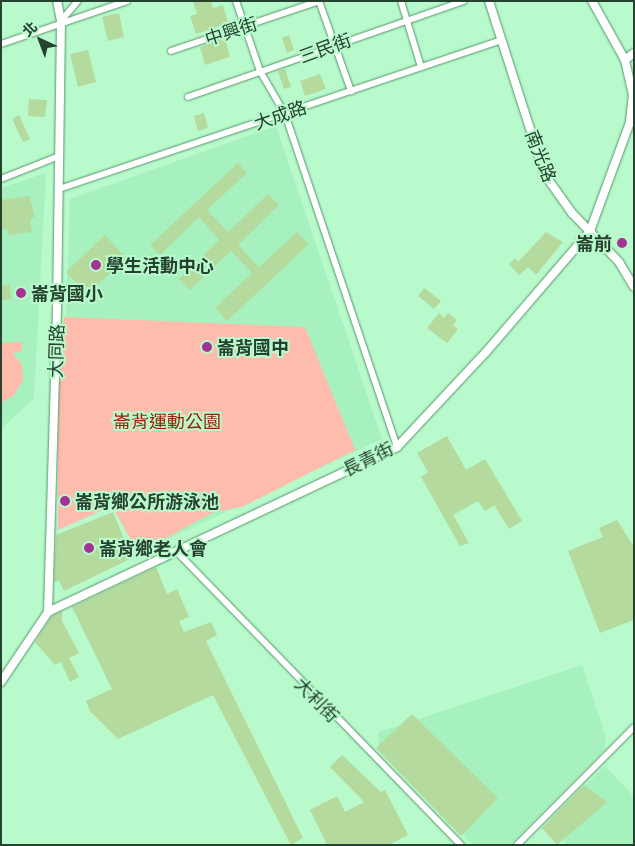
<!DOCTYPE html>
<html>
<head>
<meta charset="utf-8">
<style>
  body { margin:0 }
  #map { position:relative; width:635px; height:846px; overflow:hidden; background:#b8facc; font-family:"Golos Text","Noto Sans TC",sans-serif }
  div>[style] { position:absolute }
  .built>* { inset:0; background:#a7f1be }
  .green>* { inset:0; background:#febcac }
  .building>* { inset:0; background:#b4da9d }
  .roads { filter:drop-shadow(0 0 1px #56956b) drop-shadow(0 0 1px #56956b) }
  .minor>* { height:6px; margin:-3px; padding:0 3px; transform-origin:3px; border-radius:3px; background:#fff }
  .tertiary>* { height:8px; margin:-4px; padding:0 4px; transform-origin:4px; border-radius:4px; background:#fff }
  .dots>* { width:14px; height:14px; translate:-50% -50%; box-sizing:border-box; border:2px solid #b8facc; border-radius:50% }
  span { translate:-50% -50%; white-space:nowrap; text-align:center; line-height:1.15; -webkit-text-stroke:4px #b8facc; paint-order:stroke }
  .street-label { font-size:18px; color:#26412f }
  .poi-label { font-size:18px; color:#26412f; font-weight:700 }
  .right { translate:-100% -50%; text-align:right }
  .left { translate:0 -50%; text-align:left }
  .park-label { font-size:18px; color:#962306 }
  .frame { position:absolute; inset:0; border:2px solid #26412f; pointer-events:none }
  .north { position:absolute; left:15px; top:15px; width:50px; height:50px; -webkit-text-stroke:4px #b8facc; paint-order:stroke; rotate:317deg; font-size:14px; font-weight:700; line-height:20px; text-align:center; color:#26412f }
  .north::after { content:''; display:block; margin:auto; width:18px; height:22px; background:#26412f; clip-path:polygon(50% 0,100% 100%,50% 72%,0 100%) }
</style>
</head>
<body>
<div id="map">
  <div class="built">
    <i style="clip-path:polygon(276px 126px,382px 439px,138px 553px,125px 508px,62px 425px,70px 199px)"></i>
    <i style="clip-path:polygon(46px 173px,34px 398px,1px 429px,1px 188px)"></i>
    <i style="clip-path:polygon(582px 665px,606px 737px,604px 750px,510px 845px,473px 845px,378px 750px,379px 732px)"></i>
    <i style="clip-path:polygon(605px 766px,634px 797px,634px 845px,567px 845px,548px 824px)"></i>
  </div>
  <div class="green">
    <i style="clip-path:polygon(64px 317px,305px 327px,355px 450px,242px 507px,214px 512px,138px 553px,112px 506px,58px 530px,58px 381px)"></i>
    <i style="clip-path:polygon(22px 342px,22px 351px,13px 353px,22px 365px,23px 380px,14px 395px,1px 403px,1px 343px)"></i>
  </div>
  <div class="building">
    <i style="clip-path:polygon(193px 1px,211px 1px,213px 8px,223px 5px,228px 23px,196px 34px,190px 16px,197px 14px)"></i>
    <i style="clip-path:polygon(119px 13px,124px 37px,108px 41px,102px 17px)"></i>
    <i style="clip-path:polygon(289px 35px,294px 50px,287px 53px,282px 38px)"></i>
    <i style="clip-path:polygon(225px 38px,230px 57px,205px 65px,200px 47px)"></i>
    <i style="clip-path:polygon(88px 50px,96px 82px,78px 87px,70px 54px)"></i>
    <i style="clip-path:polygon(285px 69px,291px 87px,284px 89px,278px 71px)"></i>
    <i style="clip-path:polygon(320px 74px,326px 89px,305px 96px,300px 81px)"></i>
    <i style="clip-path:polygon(29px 99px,47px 100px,45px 117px,28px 116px)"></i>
    <i style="clip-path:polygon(204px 113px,208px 128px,198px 131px,194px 116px)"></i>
    <i style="clip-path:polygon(19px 115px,30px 139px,23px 142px,12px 119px)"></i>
    <i style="clip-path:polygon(238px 163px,247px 173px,207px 210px,228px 232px,268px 194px,279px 205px,238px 245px,259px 267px,297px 232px,309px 244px,227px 321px,215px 308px,252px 273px,231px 251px,190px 290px,179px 279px,219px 240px,199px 217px,160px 255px,150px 245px)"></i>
    <i style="clip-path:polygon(29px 196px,35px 216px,30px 220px,32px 232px,9px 235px,7px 228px,1px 231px,1px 200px)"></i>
    <i style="clip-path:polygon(546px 232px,563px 242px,536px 275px,528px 267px,519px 275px,509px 264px,515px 258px,518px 262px)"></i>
    <i style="clip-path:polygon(105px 235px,126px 258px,87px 295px,66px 272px)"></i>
    <i style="clip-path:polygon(10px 285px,11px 299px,1px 300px,1px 286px)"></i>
    <i style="clip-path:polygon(424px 288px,441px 301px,434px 309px,418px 296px)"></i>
    <i style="clip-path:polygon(439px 313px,444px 318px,448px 313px,457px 320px,453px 325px,458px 329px,447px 343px,427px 328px)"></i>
    <i style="clip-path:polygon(447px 436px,466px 470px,485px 459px,522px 521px,509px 529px,494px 505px,485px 511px,478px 501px,453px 515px,469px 543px,460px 546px,421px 477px,428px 472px,417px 453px)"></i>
    <i style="clip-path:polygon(113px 512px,132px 558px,64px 591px,59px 581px,54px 582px,56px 535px)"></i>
    <i style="clip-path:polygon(617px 520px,634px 547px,634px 620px,600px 633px,568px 551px,603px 537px,599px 528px)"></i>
    <i style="clip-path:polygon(156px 567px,167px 594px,177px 589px,189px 617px,179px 621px,184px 632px,211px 622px,217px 635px,206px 641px,303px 838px,291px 845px,213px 695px,118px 739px,90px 711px,86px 701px,112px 689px,72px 607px)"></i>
    <i style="clip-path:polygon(62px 611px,62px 621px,79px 653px,69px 658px,79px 677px,70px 682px,61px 662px,55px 665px,35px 642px,52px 616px)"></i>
    <i style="clip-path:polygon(412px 714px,498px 798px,461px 836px,376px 748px)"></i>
    <i style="clip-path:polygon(342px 755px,381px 792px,385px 790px,408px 835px,389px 845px,327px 845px,310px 810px,337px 796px,345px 812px,364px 802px,330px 767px)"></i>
    <i style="clip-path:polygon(584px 785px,607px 802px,557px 845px,542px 828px)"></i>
  </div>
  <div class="roads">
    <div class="minor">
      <i style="left:236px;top:1px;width:74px;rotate:71.1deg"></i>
      <i style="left:260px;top:71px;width:50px;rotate:59.8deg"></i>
      <i style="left:285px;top:114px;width:351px;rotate:71.4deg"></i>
      <i style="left:319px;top:1px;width:96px;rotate:70.4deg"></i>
      <i style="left:401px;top:1px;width:69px;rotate:73.1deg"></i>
      <i style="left:61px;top:21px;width:26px;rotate:-50deg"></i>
      <i style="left:1px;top:44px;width:133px;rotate:-18.8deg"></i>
      <i style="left:171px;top:51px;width:157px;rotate:-18.6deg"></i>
      <i style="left:188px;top:97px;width:292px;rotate:-19.2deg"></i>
      <i style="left:1px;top:179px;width:62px;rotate:-21.6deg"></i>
      <i style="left:59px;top:189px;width:466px;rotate:-18.6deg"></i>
      <i style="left:177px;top:552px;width:408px;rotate:45.9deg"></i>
      <i style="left:517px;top:845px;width:166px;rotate:-45.2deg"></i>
    </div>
    <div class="tertiary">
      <i style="left:489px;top:1px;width:183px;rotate:72.2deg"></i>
      <i style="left:545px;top:175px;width:47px;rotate:54.6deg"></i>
      <i style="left:572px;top:213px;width:68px;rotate:46.2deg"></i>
      <i style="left:619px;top:262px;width:29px;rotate:59deg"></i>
      <i style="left:625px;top:60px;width:11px;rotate:-38deg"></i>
      <i style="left:48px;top:612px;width:303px;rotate:-88.3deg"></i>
      <i style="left:57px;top:309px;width:288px;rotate:-89.2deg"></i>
      <i style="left:61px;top:21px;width:20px;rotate:-101deg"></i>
      <i style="left:1px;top:682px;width:84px;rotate:-56.1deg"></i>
      <i style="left:48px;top:612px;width:386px;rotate:-25.3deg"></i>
      <i style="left:397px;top:447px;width:130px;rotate:-46.9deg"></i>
      <i style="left:486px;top:352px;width:160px;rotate:-49.3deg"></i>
      <i style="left:590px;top:231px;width:116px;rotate:-69.8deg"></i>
      <i style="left:630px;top:122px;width:27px;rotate:-84deg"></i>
      <i style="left:633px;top:95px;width:36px;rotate:-103deg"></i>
      <i style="left:625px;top:60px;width:68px;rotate:-119.2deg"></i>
    </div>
  </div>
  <div class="dots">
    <i style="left:622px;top:243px;background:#a33493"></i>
    <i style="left:96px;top:265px;background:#a33493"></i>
    <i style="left:21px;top:293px;background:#a33493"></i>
    <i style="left:207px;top:347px;background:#a33493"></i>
    <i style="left:65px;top:501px;background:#a33493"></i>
    <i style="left:89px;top:548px;background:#a33493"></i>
  </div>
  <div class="street-label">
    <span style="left:231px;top:31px;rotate:-18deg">中興街</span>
    <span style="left:325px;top:48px;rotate:-20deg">三民街</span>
    <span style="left:280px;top:115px;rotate:-19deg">大成路</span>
    <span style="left:541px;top:156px;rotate:69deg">南光路</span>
    <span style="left:56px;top:351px;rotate:-88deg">大同路</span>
    <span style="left:368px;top:459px;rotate:-26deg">長青街</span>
    <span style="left:317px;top:700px;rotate:46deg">大利街</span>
  </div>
  <div class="poi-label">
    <span class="right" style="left:612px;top:243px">崙前</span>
    <span class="left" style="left:106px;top:265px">學生活動中心</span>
    <span class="left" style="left:31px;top:293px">崙背國小</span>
    <span class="left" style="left:217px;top:347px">崙背國中</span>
    <span class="left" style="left:75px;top:501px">崙背鄉公所游泳池</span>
    <span class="left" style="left:99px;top:548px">崙背鄉老人會</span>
  </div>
  <div class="park-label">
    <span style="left:167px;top:421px">崙背運動公園</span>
  </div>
  <div class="frame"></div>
  <div class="north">北</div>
</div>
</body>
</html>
